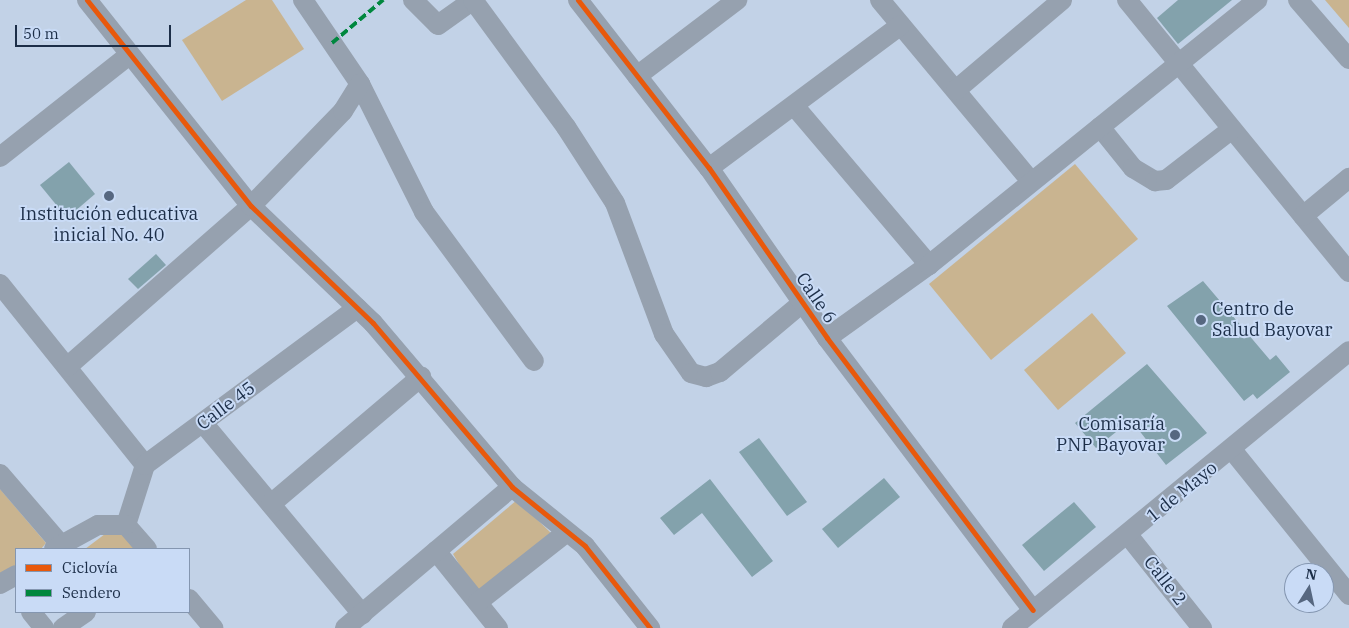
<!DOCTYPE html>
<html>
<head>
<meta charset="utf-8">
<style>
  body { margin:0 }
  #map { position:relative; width:1349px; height:628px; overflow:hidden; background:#c2d2e7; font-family:"IBM Plex Serif",serif }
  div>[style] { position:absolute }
  .green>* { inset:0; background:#c9b490 }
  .building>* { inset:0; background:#83a2ac }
  .minor>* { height:20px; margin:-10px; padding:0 10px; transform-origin:10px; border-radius:10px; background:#96a1af }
  .quiet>* { height:4px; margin-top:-2px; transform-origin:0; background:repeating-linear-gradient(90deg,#00873e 0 8px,transparent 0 12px) }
  .cycleway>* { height:5px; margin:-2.5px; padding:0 2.5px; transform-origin:2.5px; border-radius:2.5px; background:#e8590c }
  .dots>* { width:14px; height:14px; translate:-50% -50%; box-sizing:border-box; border:2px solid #c9dbf6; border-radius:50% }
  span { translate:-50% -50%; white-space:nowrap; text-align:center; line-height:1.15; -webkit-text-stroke:4px #c9dbf6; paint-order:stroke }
  .poi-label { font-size:18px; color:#1c2e48 }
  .left { translate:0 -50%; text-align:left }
  .right { translate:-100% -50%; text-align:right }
  .street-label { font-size:18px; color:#1c2e48 }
  .legend { position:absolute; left:15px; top:548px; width:175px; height:65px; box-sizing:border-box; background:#c9dbf6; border:1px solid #8496b0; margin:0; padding:6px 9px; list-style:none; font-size:15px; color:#1c2e48 }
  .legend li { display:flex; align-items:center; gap:10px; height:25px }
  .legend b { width:25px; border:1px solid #8496b0 }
  .north { position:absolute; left:1284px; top:563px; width:50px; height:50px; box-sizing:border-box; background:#c9dbf6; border:1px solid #8496b0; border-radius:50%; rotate:10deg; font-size:14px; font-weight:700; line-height:20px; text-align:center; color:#1c2e48 }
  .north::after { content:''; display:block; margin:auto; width:18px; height:22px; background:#566780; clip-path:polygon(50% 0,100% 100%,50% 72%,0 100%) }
  .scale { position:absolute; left:15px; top:25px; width:156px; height:22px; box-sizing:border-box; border:2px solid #1c2e48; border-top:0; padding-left:6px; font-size:15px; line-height:18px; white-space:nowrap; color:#1c2e48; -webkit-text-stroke:4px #c9dbf6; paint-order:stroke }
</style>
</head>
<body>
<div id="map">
  <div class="green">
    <i style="clip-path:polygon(246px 0,272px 0,304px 49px,222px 101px,182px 40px)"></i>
    <i style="clip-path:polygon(1325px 0,1349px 0,1349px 28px)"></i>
    <i style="clip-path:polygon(1075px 164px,1138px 239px,991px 360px,929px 284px)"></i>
    <i style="clip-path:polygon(1092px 313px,1126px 353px,1058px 410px,1024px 370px)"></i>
    <i style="clip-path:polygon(0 489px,46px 543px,41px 549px,16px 549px,16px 570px,0 578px)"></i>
    <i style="clip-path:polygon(517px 500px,552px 534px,478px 596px,453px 554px)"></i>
    <i style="clip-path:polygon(109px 531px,127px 534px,139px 549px,85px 549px)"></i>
  </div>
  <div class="building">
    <i style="clip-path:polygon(1178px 0,1232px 0,1178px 44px,1157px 18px)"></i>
    <i style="clip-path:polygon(69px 162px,95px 194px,67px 218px,40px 185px)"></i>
    <i style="clip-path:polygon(156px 254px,166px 265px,138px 289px,128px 279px)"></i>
    <i style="clip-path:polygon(1203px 281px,1270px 360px,1276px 355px,1290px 372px,1257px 399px,1253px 394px,1244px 401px,1167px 306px)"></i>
    <i style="clip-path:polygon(1147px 364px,1207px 433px,1166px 465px,1131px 420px,1096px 448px,1075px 423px)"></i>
    <i style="clip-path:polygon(759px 438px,807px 502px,787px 516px,739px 452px)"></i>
    <i style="clip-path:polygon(884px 478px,900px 497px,838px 548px,822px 529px)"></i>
    <i style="clip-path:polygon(710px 479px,773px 561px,752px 577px,702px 513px,674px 535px,660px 518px)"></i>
    <i style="clip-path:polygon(1074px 502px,1096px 527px,1044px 571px,1022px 545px)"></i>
  </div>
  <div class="minor">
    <i style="left:87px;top:0;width:263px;rotate:51.5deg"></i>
    <i style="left:251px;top:206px;width:169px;rotate:43.8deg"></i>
    <i style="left:373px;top:323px;width:215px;rotate:49.7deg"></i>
    <i style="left:512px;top:487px;width:94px;rotate:38.9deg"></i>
    <i style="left:585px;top:546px;width:105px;rotate:51.6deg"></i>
    <i style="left:303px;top:0;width:102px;rotate:55.8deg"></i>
    <i style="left:360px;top:84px;width:143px;rotate:63.4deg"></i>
    <i style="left:424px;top:212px;width:185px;rotate:53.6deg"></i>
    <i style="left:413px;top:0;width:35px;rotate:45deg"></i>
    <i style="left:438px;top:25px;width:43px;rotate:-35.5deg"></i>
    <i style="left:473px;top:0;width:157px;rotate:53.8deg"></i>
    <i style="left:566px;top:127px;width:90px;rotate:57.2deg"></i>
    <i style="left:615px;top:203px;width:140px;rotate:69.5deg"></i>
    <i style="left:664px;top:334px;width:47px;rotate:55.3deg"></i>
    <i style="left:691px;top:373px;width:16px;rotate:15deg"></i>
    <i style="left:706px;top:377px;width:15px;rotate:-20deg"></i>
    <i style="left:720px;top:372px;width:109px;rotate:-40.1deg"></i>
    <i style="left:578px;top:0;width:213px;rotate:52.1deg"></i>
    <i style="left:709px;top:168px;width:207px;rotate:55.2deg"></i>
    <i style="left:827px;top:338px;width:341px;rotate:52.9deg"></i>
    <i style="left:880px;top:0;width:236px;rotate:50.2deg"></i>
    <i style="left:1127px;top:0;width:351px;rotate:50.8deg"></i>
    <i style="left:1298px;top:0;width:78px;rotate:49.2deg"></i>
    <i style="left:637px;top:76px;width:126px;rotate:-37.2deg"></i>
    <i style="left:956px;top:90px;width:139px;rotate:-40.3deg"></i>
    <i style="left:796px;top:108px;width:206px;rotate:49.7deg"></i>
    <i style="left:1100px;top:127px;width:53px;rotate:51.2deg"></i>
    <i style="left:1133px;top:168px;width:26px;rotate:31deg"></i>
    <i style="left:1155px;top:181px;width:11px;rotate:-5deg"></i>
    <i style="left:1166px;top:180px;width:83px;rotate:-37.7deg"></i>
    <i style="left:0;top:157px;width:164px;rotate:-38.3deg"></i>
    <i style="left:709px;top:168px;width:239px;rotate:-36.7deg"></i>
    <i style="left:1303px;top:216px;width:60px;rotate:-39.6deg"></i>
    <i style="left:0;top:284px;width:232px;rotate:51.3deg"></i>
    <i style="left:827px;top:338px;width:125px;rotate:-35.6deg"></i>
    <i style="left:929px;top:265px;width:422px;rotate:-38.9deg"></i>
    <i style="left:67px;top:367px;width:244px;rotate:-41.2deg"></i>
    <i style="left:251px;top:206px;width:132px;rotate:-45.9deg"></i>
    <i style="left:343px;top:111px;width:32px;rotate:-58deg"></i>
    <i style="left:203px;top:423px;width:249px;rotate:50.2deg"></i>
    <i style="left:1233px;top:451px;width:185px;rotate:51.1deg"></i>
    <i style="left:0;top:474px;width:94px;rotate:49.3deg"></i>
    <i style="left:271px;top:504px;width:197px;rotate:-40.3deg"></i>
    <i style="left:126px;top:525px;width:63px;rotate:-72.4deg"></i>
    <i style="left:145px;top:465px;width:264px;rotate:-36.5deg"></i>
    <i style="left:126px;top:525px;width:32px;rotate:49deg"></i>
    <i style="left:1128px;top:535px;width:119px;rotate:51.5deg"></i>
    <i style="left:54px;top:549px;width:50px;rotate:-28.6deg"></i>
    <i style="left:98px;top:525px;width:28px"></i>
    <i style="left:436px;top:551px;width:99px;rotate:51.2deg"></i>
    <i style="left:0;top:584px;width:18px;rotate:-29deg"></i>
    <i style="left:189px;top:599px;width:38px;rotate:50deg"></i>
    <i style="left:478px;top:602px;width:113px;rotate:-38.2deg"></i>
    <i style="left:31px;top:612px;width:21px;rotate:51deg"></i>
    <i style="left:63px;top:628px;width:28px;rotate:-35deg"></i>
    <i style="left:345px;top:628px;width:219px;rotate:-40.2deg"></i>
    <i style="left:1012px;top:628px;width:436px;rotate:-39.4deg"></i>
  </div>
  <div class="quiet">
    <i style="left:332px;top:43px;width:67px;rotate:-40.1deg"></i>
  </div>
  <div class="cycleway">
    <i style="left:87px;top:0;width:263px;rotate:51.5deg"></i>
    <i style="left:251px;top:206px;width:169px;rotate:43.8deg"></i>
    <i style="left:373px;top:323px;width:215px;rotate:49.7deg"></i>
    <i style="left:512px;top:487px;width:94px;rotate:38.9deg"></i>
    <i style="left:585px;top:546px;width:105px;rotate:51.6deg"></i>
    <i style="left:578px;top:0;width:213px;rotate:52.1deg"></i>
    <i style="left:709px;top:168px;width:207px;rotate:55.2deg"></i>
    <i style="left:827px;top:338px;width:341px;rotate:52.9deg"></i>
  </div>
  <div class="dots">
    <i style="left:109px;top:196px;background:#566780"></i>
    <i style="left:1201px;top:320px;background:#566780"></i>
    <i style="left:1175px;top:435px;background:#566780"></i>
  </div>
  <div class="poi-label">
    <span style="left:109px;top:225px">Institución educativa<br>inicial No. 40</span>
    <span class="left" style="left:1212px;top:320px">Centro de<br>Salud Bayovar</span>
    <span class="right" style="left:1165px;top:435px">Comisaría<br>PNP Bayovar</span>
  </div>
  <div class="street-label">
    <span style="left:816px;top:298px;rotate:56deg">Calle 6</span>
    <span style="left:226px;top:406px;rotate:-37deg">Calle 45</span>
    <span style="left:1182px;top:492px;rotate:-39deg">1 de Mayo</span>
    <span style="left:1165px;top:581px;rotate:52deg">Calle 2</span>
  </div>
  <ul class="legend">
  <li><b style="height:6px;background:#e8590c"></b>Ciclovía</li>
  <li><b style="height:6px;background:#00873e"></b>Sendero</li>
  </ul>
  <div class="north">N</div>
  <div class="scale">50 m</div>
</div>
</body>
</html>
